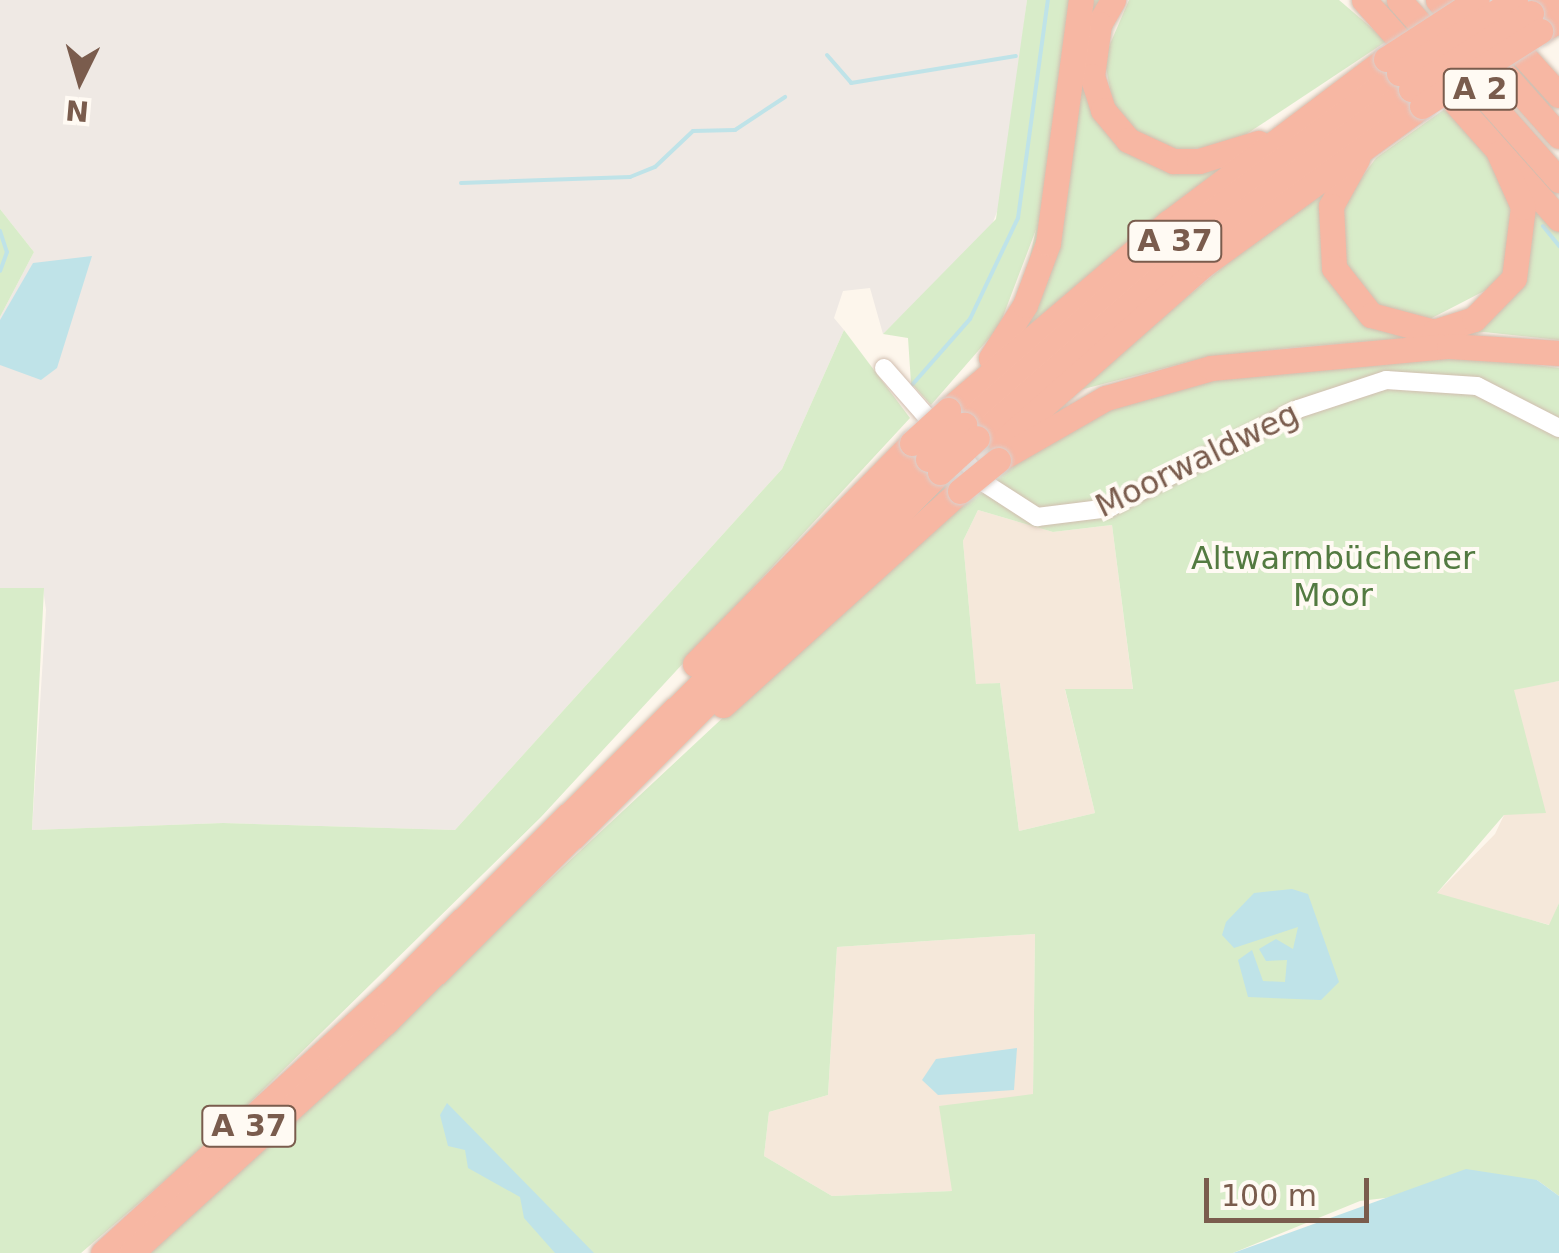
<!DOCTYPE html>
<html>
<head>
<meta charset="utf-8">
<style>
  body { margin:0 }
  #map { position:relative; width:1559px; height:1253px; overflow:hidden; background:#fdf6ec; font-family:"DejaVu Sans",sans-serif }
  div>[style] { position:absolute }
  .residential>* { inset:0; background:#f5e8da }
  .industrial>* { inset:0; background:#efe9e4 }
  .green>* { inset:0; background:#d8ecc9 }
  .water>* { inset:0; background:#bfe3e8 }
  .stream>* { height:4px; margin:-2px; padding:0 2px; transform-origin:2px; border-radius:2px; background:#bfe3e8 }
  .roads { filter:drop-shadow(0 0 2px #d1beb0) drop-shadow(0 0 2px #d1beb0) }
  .minor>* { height:18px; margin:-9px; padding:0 9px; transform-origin:9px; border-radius:9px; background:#fff }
  .highway>* { height:25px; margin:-12.5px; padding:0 12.5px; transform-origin:12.5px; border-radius:12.5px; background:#f7b7a3 }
  .bridges { filter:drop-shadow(0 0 2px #dad1cd) drop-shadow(0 0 2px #dad1cd) }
  .highway-bridge>* { height:25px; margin:-12.5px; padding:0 12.5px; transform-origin:12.5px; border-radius:12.5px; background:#f7b7a3 }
  span { translate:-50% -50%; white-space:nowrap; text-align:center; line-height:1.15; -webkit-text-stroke:8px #fffaf3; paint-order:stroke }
  .shield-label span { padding:2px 8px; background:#fffaf3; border:2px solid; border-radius:8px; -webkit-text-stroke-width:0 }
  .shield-label { font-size:30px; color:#7a5c4d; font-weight:700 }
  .street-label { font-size:32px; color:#7a5c4d }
  .park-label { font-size:32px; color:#537a41 }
  .north { position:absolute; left:30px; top:30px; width:100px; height:100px; -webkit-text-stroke:8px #fffaf3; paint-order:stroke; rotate:185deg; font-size:28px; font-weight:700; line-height:40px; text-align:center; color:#7a5c4d }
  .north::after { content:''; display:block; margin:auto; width:35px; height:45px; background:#7a5c4d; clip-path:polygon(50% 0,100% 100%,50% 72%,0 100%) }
  .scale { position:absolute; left:1204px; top:1178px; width:165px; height:45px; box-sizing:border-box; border:5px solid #7a5c4d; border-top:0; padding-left:12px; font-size:30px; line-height:35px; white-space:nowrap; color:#7a5c4d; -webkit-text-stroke:8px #fffaf3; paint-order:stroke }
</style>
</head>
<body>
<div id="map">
  <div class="residential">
    <i style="clip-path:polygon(978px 510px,1053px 532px,1112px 525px,1133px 690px,1065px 690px,1095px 813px,1019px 831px,1000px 683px,976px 685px,963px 541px)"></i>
    <i style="clip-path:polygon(1559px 681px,1559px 903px,1550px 925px,1436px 894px,1495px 834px,1504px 815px,1514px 689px)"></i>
    <i style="clip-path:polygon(1035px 934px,1033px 1095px,953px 1191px,832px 1196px,764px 1156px,769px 1112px,828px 1095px,837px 947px)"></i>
  </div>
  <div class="industrial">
    <i style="clip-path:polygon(0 0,1027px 0,1003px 196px,990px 230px,883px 334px,870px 288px,843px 291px,834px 318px,844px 330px,782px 469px,455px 830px,223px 823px,32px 830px,46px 610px,43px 588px,0 588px,0 317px,34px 252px,0 209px)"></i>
  </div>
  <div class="green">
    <i style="clip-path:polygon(1027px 0,1073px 0,1045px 206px,999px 327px,931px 405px,911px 383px,908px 338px,883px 334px,996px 219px)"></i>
    <i style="clip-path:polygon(1086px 0,1104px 0,1093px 18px,1115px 138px,1236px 160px,1012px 339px)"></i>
    <i style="clip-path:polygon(1129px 0,1339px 0,1387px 41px,1242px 137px,1220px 147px,1175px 150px,1134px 131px,1113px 104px,1104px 58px)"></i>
    <i style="clip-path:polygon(1446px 108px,1490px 156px,1509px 192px,1516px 231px,1509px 264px,1492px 287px,1426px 321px,1387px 313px,1345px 270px,1340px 207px,1376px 158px)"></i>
    <i style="clip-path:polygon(1327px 181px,1328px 269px,1413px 334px,1506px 298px,1529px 205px,1559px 225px,1559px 340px,1484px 332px,1288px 348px,1196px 360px,1072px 392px)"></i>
    <i style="clip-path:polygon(0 209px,34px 252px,0 317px)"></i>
    <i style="clip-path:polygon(844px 330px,910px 418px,541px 817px,211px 1141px,81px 1253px,0 1253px,0 588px,44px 588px,32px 830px,223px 823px,455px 830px,782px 469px)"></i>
    <i style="clip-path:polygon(evenodd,1448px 354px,1559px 368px,1559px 681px,1514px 690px,1546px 813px,1504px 815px,1437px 893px,1549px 925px,1559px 903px,1559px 1196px,1537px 1180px,1360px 1201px,1233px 1253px,149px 1253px,937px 518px,1063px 425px,1160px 386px,1448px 354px,978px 510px,1053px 532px,1112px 525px,1133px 689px,1065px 689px,1095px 813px,1019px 831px,1000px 683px,976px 684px,963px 541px,978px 510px,1448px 354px,1035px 934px,1033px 1094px,939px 1106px,952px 1191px,832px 1196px,764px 1156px,769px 1112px,828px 1095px,837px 947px,1035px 934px)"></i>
  </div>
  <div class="water">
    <i style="clip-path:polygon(92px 256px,57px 368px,41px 380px,0 365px,0 320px,33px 263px)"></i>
    <i style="clip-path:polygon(1292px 889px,1308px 894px,1339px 982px,1321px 1000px,1248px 997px,1238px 960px,1252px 950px,1263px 981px,1285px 982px,1287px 960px,1266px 961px,1259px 949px,1276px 939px,1293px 949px,1298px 927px,1234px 948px,1222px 935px,1226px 922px,1254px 893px)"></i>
    <i style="clip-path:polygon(1017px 1048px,1014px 1090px,938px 1095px,922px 1080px,936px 1059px)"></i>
    <i style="clip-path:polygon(447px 1103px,594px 1253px,555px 1253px,524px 1218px,520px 1197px,468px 1168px,465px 1150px,448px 1146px,440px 1115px)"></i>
    <i style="clip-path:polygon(1466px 1169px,1537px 1180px,1559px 1196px,1559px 1253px,1233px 1253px)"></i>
  </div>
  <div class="stream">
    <i style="left:827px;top:55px;width:37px;rotate:49deg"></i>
    <i style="left:851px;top:83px;width:167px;rotate:-9.3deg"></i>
    <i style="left:461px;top:183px;width:169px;rotate:-2deg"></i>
    <i style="left:630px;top:177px;width:27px;rotate:-22deg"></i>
    <i style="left:655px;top:167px;width:52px;rotate:-43.5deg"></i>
    <i style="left:693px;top:131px;width:42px;rotate:-1.4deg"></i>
    <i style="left:735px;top:130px;width:60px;rotate:-33.4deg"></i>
    <i style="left:1543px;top:226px;width:26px;rotate:51deg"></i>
    <i style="left:0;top:231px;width:22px;rotate:72deg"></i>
    <i style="left:7px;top:252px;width:20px;rotate:110deg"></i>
    <i style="left:912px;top:385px;width:88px;rotate:-48.7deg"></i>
    <i style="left:970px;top:319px;width:112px;rotate:-64.6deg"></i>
    <i style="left:1018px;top:218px;width:220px;rotate:-82.2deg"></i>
  </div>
  <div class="roads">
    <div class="minor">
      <i style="left:884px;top:368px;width:154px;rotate:48.7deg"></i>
      <i style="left:986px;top:484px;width:61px;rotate:32.9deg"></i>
      <i style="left:1037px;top:517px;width:73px;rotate:-7.1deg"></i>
      <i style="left:1109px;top:508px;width:213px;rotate:-27.6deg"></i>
      <i style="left:1298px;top:409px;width:93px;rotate:-18.2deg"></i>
      <i style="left:1386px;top:380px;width:91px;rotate:3.8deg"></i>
      <i style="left:1477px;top:386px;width:92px;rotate:27.1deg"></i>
    </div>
    <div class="highway">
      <i style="left:1113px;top:0;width:28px;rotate:120deg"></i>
      <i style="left:1099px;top:24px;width:52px;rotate:97.7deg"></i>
      <i style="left:1092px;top:76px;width:36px;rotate:72deg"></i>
      <i style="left:1103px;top:110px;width:39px;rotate:50deg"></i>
      <i style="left:1128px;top:140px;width:50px;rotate:25deg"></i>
      <i style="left:1173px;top:161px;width:26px"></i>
      <i style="left:1199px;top:161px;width:62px;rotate:-17deg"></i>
      <i style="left:1364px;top:0;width:293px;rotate:48.3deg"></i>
      <i style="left:1399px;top:0;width:241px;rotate:48.4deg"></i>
      <i style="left:1438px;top:0;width:182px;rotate:48.3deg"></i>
      <i style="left:1531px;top:13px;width:26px;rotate:-31deg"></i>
      <i style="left:1540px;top:31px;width:22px;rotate:-30deg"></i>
      <i style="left:1502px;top:32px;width:85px;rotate:47.9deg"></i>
      <i style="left:1357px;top:159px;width:54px;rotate:119deg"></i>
      <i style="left:1331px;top:206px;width:62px;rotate:87.2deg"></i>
      <i style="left:1334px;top:268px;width:60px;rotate:51.8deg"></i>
      <i style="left:1371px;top:315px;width:65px;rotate:15.1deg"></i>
      <i style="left:1434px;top:332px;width:42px;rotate:-18deg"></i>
      <i style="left:1474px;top:319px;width:57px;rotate:-45.7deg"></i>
      <i style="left:1514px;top:278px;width:72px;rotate:-82.8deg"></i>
      <i style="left:1523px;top:207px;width:59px;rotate:-114deg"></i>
      <i style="left:991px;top:358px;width:63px;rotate:-57.3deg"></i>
      <i style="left:1025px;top:305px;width:66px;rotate:-69.6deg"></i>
      <i style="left:1048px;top:243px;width:245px;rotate:-82.3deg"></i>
      <i style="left:948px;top:410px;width:289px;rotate:-40.4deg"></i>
      <i style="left:1168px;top:223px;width:273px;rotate:-37deg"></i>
      <i style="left:964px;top:425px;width:287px;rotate:-41.2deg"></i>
      <i style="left:1180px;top:236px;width:273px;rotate:-36.7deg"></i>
      <i style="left:977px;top:438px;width:286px;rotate:-41.2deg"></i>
      <i style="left:1192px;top:250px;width:272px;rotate:-36.3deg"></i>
      <i style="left:1001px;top:443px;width:269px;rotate:-41.4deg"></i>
      <i style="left:1203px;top:265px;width:271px;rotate:-36deg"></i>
      <i style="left:998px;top:460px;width:125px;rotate:-29.9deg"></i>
      <i style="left:1106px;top:398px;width:109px;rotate:-15.9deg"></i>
      <i style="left:1211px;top:368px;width:239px;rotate:-5.3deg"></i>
      <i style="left:1449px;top:346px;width:110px;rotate:3.6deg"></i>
      <i style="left:695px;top:664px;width:310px;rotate:-45.5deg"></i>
      <i style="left:723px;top:705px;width:319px;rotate:-42.1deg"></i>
      <i style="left:103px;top:1253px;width:387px;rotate:-42.3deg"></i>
      <i style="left:389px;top:993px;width:759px;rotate:-44.73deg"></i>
      <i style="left:131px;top:1253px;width:344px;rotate:-42.2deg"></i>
      <i style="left:386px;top:1022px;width:781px;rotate:-44.79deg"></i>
    </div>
  </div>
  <div class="bridges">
    <div class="highway-bridge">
      <i style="left:1386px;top:59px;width:108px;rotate:-33deg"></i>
      <i style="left:1399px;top:73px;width:137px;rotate:-32.2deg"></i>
      <i style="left:1411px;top:89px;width:142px;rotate:-32.3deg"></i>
      <i style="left:1422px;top:106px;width:140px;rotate:-32.4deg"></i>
      <i style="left:912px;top:443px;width:49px;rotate:-42.5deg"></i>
      <i style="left:928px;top:459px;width:50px;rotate:-43.4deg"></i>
      <i style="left:940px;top:472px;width:50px;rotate:-42.6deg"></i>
      <i style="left:960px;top:491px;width:49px;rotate:-39.2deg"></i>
    </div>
  </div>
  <div class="shield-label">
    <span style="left:1480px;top:89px">A 2</span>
    <span style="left:1175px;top:241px">A 37</span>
    <span style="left:249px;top:1126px">A 37</span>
  </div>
  <div class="street-label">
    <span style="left:1197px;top:460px;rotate:-26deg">Moorwaldweg</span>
  </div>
  <div class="park-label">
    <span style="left:1333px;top:577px">Altwarmbüchener<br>Moor</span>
  </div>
  <div class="north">N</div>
  <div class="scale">100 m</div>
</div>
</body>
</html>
